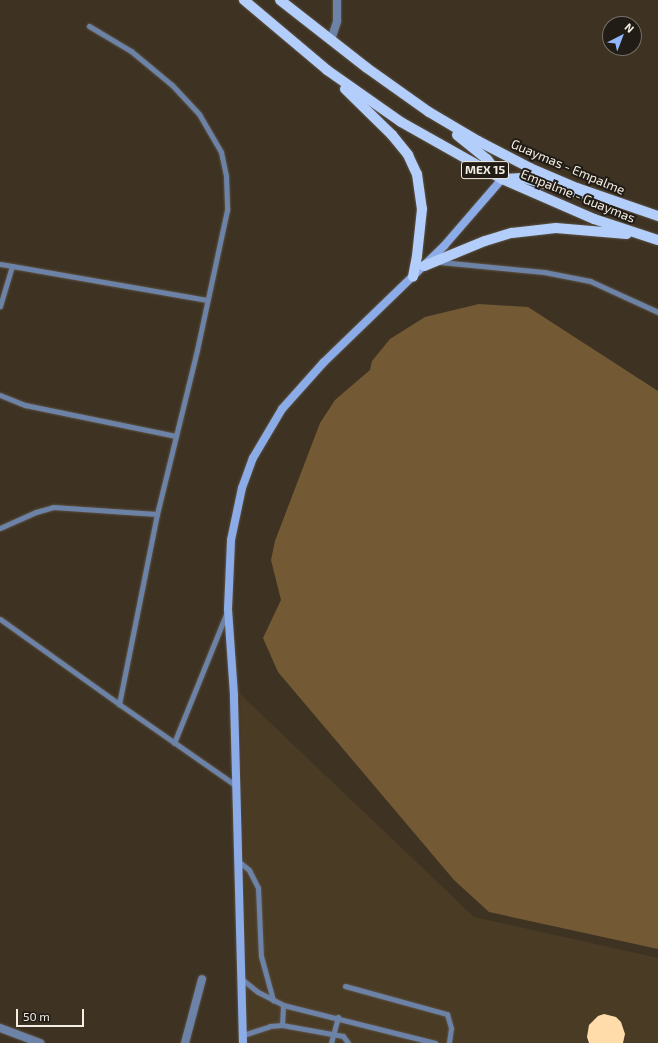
<!DOCTYPE html>
<html>
<head>
<meta charset="utf-8">
<style>
  body { margin:0 }
  #map { position:relative; width:658px; height:1043px; overflow:hidden; background:#3e3323; font-family:"Exo 2",sans-serif }
  div>[style] { position:absolute }
  .built>* { inset:0; background:#4a3b25 }
  .green>* { inset:0; background:#735a35 }
  .building>* { inset:0; background:#ffdca9 }
  .roads { filter:drop-shadow(0 0 1px #5b5142) drop-shadow(0 0 1px #5b5142) }
  .service>* { height:5px; margin:-2.5px; padding:0 2.5px; transform-origin:2.5px; border-radius:2.5px; background:#6d82a7 }
  .minor>* { height:8px; margin:-4px; padding:0 4px; transform-origin:4px; border-radius:4px; background:#6d82a7 }
  .secondary>* { height:8px; margin:-4px; padding:0 4px; transform-origin:4px; border-radius:4px; background:#8cace7 }
  .primary>* { height:10px; margin:-5px; padding:0 5px; transform-origin:5px; border-radius:5px; background:#b4cefb }
  span { translate:-50% -50%; white-space:nowrap; text-align:center; line-height:1.15; -webkit-text-stroke:4px #211c15; paint-order:stroke }
  .shield-label span { padding:1px 3px; background:#211c15; border:1px solid; border-radius:3px; -webkit-text-stroke-width:0 }
  .shield-label { font-size:12px; color:#f5eee4; font-weight:700 }
  .street-label { font-size:13px; color:#f5eee4 }
  .north { position:absolute; left:602px; top:16px; width:40px; height:40px; box-sizing:border-box; background:#211c15; border:1px solid #767068; border-radius:50%; rotate:42deg; font-size:11px; font-weight:700; line-height:16px; text-align:center; color:#f5eee4 }
  .north::after { content:''; display:block; margin:auto; width:14px; height:18px; background:#91b8fd; clip-path:polygon(50% 0,100% 100%,50% 72%,0 100%) }
  .scale { position:absolute; left:16px; top:1009px; width:68px; height:18px; box-sizing:border-box; border:2px solid #f5eee4; border-top:0; padding-left:5px; font-size:12px; line-height:14px; white-space:nowrap; color:#f5eee4; -webkit-text-stroke:3px #211c15; paint-order:stroke }
</style>
</head>
<body>
<div id="map">
  <div class="built">
    <i style="clip-path:polygon(240px 694px,474px 917px,658px 958px,658px 1043px,248px 1043px)"></i>
  </div>
  <div class="green">
    <i style="clip-path:polygon(479px 304px,528px 307px,658px 391px,658px 949px,489px 912px,454px 880px,278px 672px,263px 638px,281px 600px,271px 560px,275px 541px,320px 423px,335px 400px,370px 370px,372px 361px,390px 339px,425px 317px)"></i>
  </div>
  <div class="building">
    <i style="clip-path:polygon(604px 1014px,616px 1017px,621px 1022px,625px 1034px,623px 1043px,589px 1043px,587px 1037px,589px 1025px,598px 1016px)"></i>
  </div>
  <div class="roads">
    <div class="service">
      <i style="left:89px;top:26px;width:49px;rotate:30.8deg"></i>
      <i style="left:131px;top:51px;width:53px;rotate:39.7deg"></i>
      <i style="left:172px;top:85px;width:40px;rotate:47deg"></i>
      <i style="left:199px;top:114px;width:44px;rotate:59.9deg"></i>
      <i style="left:221px;top:152px;width:25px;rotate:78deg"></i>
      <i style="left:226px;top:176px;width:34px;rotate:88deg"></i>
      <i style="left:227px;top:210px;width:143px;rotate:102.1deg"></i>
      <i style="left:197px;top:350px;width:169px;rotate:103.7deg"></i>
      <i style="left:157px;top:514px;width:194px;rotate:101.3deg"></i>
      <i style="left:119px;top:704px;width:141px;rotate:34.9deg"></i>
      <i style="left:440px;top:262px;width:104px;rotate:5.5deg"></i>
      <i style="left:544px;top:272px;width:47px;rotate:11.1deg"></i>
      <i style="left:590px;top:281px;width:75px;rotate:24.5deg"></i>
      <i style="left:0;top:264px;width:12px;rotate:9deg"></i>
      <i style="left:12px;top:266px;width:42px;rotate:106.7deg"></i>
      <i style="left:12px;top:266px;width:198px;rotate:9.9deg"></i>
      <i style="left:0;top:395px;width:27px;rotate:22deg"></i>
      <i style="left:25px;top:405px;width:154px;rotate:11.6deg"></i>
      <i style="left:0;top:528px;width:39px;rotate:-24deg"></i>
      <i style="left:36px;top:512px;width:18px;rotate:-16deg"></i>
      <i style="left:53px;top:507px;width:104px;rotate:3.9deg"></i>
      <i style="left:0;top:619px;width:146px;rotate:35.5deg"></i>
      <i style="left:174px;top:743px;width:141px;rotate:-68deg"></i>
      <i style="left:238px;top:861px;width:14px;rotate:39deg"></i>
      <i style="left:249px;top:870px;width:20px;rotate:63deg"></i>
      <i style="left:258px;top:888px;width:68px;rotate:87.5deg"></i>
      <i style="left:261px;top:956px;width:46px;rotate:74.7deg"></i>
      <i style="left:243px;top:980px;width:19px;rotate:39deg"></i>
      <i style="left:258px;top:992px;width:28px;rotate:27deg"></i>
      <i style="left:283px;top:1005px;width:157px;rotate:14deg"></i>
      <i style="left:345px;top:986px;width:106px;rotate:15.4deg"></i>
      <i style="left:447px;top:1014px;width:15px;rotate:74deg"></i>
      <i style="left:451px;top:1028px;width:15px;rotate:98deg"></i>
      <i style="left:282px;top:1025px;width:20px;rotate:-87deg"></i>
      <i style="left:243px;top:1035px;width:28px;rotate:-18deg"></i>
      <i style="left:270px;top:1026px;width:12px;rotate:-5deg"></i>
      <i style="left:282px;top:1025px;width:62px;rotate:10.2deg"></i>
      <i style="left:343px;top:1036px;width:9px;rotate:54deg"></i>
      <i style="left:331px;top:1043px;width:27px;rotate:-75deg"></i>
    </div>
    <div class="minor">
      <i style="left:331px;top:40px;width:20px;rotate:-72deg"></i>
      <i style="left:337px;top:21px;width:21px;rotate:-90deg"></i>
      <i style="left:0;top:1028px;width:43px;rotate:20.6deg"></i>
      <i style="left:185px;top:1043px;width:66px;rotate:-75.1deg"></i>
    </div>
    <div class="secondary">
      <i style="left:243px;top:1043px;width:348px;rotate:-91.5deg"></i>
      <i style="left:234px;top:695px;width:86px;rotate:-94deg"></i>
      <i style="left:228px;top:609px;width:69px;rotate:-87.5deg"></i>
      <i style="left:231px;top:540px;width:53px;rotate:-78.1deg"></i>
      <i style="left:242px;top:488px;width:32px;rotate:-70deg"></i>
      <i style="left:253px;top:458px;width:57px;rotate:-59.4deg"></i>
      <i style="left:282px;top:409px;width:63px;rotate:-48.2deg"></i>
      <i style="left:324px;top:362px;width:167px;rotate:-44deg"></i>
      <i style="left:444px;top:246px;width:89px;rotate:-49.1deg"></i>
    </div>
    <div class="primary">
      <i style="left:244px;top:0;width:109px;rotate:40.1deg"></i>
      <i style="left:327px;top:70px;width:90px;rotate:35.1deg"></i>
      <i style="left:401px;top:122px;width:116px;rotate:29.4deg"></i>
      <i style="left:502px;top:179px;width:100px;rotate:23.5deg"></i>
      <i style="left:594px;top:219px;width:67px;rotate:18.2deg"></i>
      <i style="left:280px;top:0;width:110px;rotate:38deg"></i>
      <i style="left:367px;top:68px;width:76px;rotate:35.4deg"></i>
      <i style="left:429px;top:112px;width:57px;rotate:30.6deg"></i>
      <i style="left:478px;top:141px;width:59px;rotate:27.4deg"></i>
      <i style="left:530px;top:168px;width:51px;rotate:23.1deg"></i>
      <i style="left:577px;top:188px;width:86px;rotate:19.1deg"></i>
      <i style="left:345px;top:89px;width:66px;rotate:44.4deg"></i>
      <i style="left:392px;top:135px;width:26px;rotate:51deg"></i>
      <i style="left:408px;top:155px;width:21px;rotate:65deg"></i>
      <i style="left:417px;top:174px;width:35px;rotate:82deg"></i>
      <i style="left:422px;top:209px;width:47px;rotate:96.1deg"></i>
      <i style="left:417px;top:256px;width:21px;rotate:101deg"></i>
      <i style="left:457px;top:135px;width:38px;rotate:39deg"></i>
      <i style="left:487px;top:159px;width:25px;rotate:53deg"></i>
      <i style="left:502px;top:179px;width:21px;rotate:-3deg"></i>
      <i style="left:523px;top:178px;width:60px;rotate:15.4deg"></i>
      <i style="left:424px;top:266px;width:66px;rotate:-22.3deg"></i>
      <i style="left:485px;top:241px;width:28px;rotate:-17deg"></i>
      <i style="left:512px;top:233px;width:44px;rotate:-6.5deg"></i>
      <i style="left:556px;top:228px;width:71px;rotate:4.8deg"></i>
    </div>
  </div>
  <div class="shield-label">
    <span style="left:485px;top:170px">MEX 15</span>
  </div>
  <div class="street-label">
    <span style="left:568px;top:167px;rotate:23deg">Guaymas - Empalme</span>
    <span style="left:578px;top:196px;rotate:22deg">Empalme - Guaymas</span>
  </div>
  <div class="north">N</div>
  <div class="scale">50 m</div>
</div>
</body>
</html>
